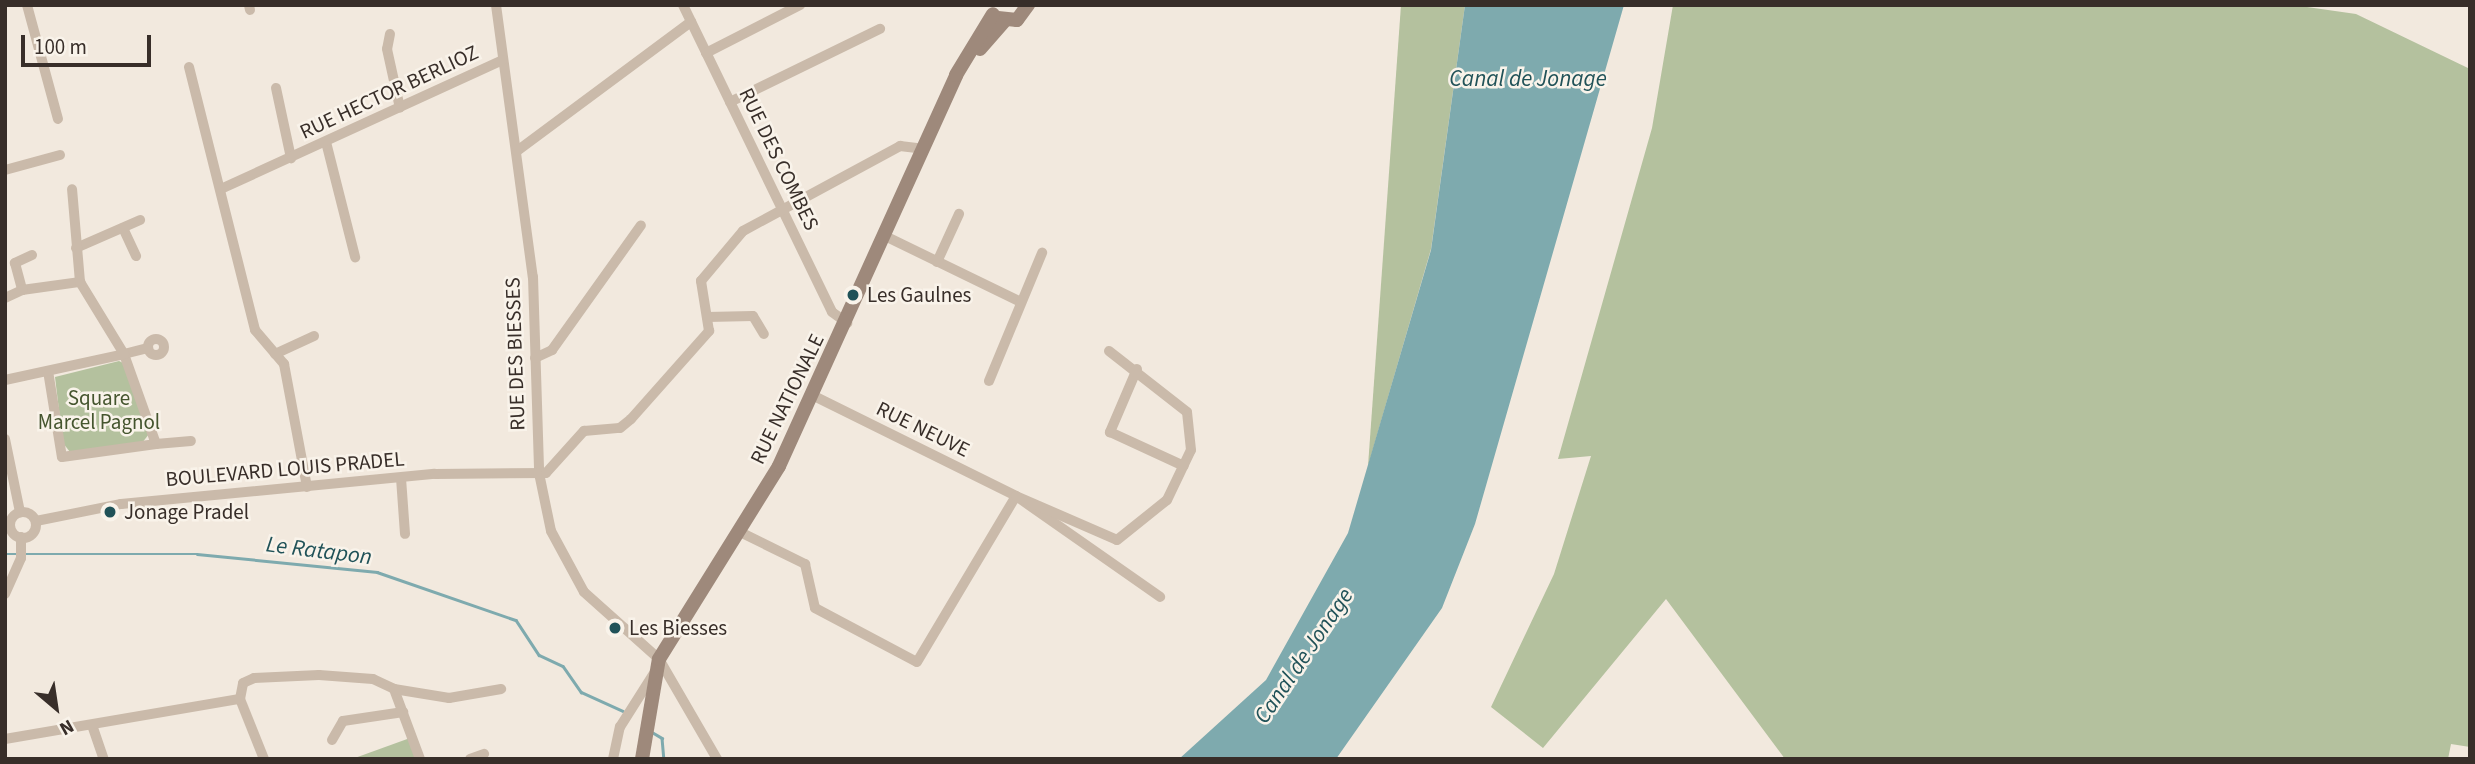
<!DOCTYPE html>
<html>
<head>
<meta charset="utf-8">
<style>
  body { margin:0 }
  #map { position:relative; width:2475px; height:764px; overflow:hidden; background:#f2e9de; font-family:"Source Sans 3",sans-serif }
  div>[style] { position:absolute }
  .green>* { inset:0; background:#b4c19e }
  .water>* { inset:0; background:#7eaaae }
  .stream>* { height:2.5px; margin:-1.25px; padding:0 1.25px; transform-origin:1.25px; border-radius:1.25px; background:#7eaaae }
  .street>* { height:10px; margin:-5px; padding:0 5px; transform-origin:5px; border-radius:5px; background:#cabaaa }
  .street>.ring { margin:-5px; padding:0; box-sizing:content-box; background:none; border:10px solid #cabaaa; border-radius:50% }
  .secondary>* { height:14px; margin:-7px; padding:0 7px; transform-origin:7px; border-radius:7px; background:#9e897b }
  .dots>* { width:19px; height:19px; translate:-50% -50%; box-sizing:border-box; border:4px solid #f9f3ea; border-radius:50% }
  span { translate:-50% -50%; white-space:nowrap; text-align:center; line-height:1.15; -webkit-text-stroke:5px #f9f3ea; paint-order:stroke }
  .street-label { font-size:21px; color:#382e29 }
  .poi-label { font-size:21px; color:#382e29 }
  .left { translate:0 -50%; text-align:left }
  .park-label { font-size:21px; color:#45552e }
  .water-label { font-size:23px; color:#205258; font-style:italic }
  .frame { position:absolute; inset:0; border:7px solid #382e29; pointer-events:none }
  .north { position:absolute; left:21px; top:673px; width:70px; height:70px; -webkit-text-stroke:5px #f9f3ea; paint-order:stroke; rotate:151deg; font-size:19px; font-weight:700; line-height:28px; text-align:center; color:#382e29 }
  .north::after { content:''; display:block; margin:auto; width:24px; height:32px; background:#382e29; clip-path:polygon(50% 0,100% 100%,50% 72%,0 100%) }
  .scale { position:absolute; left:21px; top:35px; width:130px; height:32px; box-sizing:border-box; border:4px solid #382e29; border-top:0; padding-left:9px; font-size:21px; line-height:24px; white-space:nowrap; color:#382e29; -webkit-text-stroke:5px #f9f3ea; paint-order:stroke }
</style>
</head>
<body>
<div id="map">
  <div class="green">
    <i style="clip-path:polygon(1401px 5px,1465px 5px,1431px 249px,1368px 466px)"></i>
    <i style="clip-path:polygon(1673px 5px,2293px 5px,2356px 14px,2470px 69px,2470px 747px,2451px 744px,2448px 759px,1785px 759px,1666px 599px,1543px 748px,1491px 707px,1554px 574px,1591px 456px,1558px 459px,1652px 128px)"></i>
    <i style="clip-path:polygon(119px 361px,125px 364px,149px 434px,142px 443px,70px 452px,63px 443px,55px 377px)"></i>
    <i style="clip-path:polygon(410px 738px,418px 759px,352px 759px)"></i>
  </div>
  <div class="water">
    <i style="clip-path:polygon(1465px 5px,1624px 5px,1475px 524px,1442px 608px,1336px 759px,1179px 759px,1266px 680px,1348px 533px,1431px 250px)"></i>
  </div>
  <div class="stream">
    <i style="left:5px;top:554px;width:192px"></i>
    <i style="left:197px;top:554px;width:181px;rotate:5.7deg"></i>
    <i style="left:377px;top:572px;width:147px;rotate:19.1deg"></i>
    <i style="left:516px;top:620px;width:42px;rotate:56.7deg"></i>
    <i style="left:539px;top:655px;width:26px;rotate:25deg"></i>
    <i style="left:563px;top:666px;width:32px;rotate:55deg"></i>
    <i style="left:581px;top:692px;width:46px;rotate:24.3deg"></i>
    <i style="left:652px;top:732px;width:12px;rotate:31deg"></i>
    <i style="left:662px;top:738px;width:21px;rotate:85deg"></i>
  </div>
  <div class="street">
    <i style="left:27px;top:5px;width:118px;rotate:74.8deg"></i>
    <i style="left:249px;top:5px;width:5px;rotate:79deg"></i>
    <i style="left:496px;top:5px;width:275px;rotate:82.3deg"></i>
    <i style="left:533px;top:277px;width:196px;rotate:88.2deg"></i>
    <i style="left:539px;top:473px;width:59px;rotate:78.3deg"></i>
    <i style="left:551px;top:531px;width:69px;rotate:61.6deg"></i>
    <i style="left:584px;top:592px;width:101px;rotate:41.8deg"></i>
    <i style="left:659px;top:659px;width:116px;rotate:59.9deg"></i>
    <i style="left:683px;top:5px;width:341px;rotate:64.1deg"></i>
    <i style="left:832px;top:312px;width:19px;rotate:36deg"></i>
    <i style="left:390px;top:34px;width:15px;rotate:101deg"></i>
    <i style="left:387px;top:49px;width:60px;rotate:77.6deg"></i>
    <i style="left:706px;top:53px;width:106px;rotate:-27.1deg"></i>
    <i style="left:189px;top:67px;width:271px;rotate:75.9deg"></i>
    <i style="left:255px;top:330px;width:45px;rotate:49.5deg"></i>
    <i style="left:284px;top:364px;width:125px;rotate:79.4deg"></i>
    <i style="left:276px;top:88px;width:72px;rotate:77.9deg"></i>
    <i style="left:730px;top:102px;width:167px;rotate:-26deg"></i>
    <i style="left:326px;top:142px;width:119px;rotate:75.8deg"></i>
    <i style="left:517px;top:151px;width:217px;rotate:-36.6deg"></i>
    <i style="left:5px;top:170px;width:57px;rotate:-15.3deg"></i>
    <i style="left:223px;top:188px;width:307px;rotate:-24.6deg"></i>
    <i style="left:123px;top:228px;width:31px;rotate:65deg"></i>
    <i style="left:885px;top:236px;width:151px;rotate:25.9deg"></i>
    <i style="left:76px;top:248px;width:70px;rotate:-23.6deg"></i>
    <i style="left:32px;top:255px;width:19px;rotate:155deg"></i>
    <i style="left:15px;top:263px;width:28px;rotate:75deg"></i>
    <i style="left:22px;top:290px;width:59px;rotate:-7.9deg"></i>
    <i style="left:937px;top:262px;width:53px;rotate:-65.4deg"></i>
    <i style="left:5px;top:298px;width:19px;rotate:-25deg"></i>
    <i style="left:707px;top:317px;width:46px;rotate:-1.2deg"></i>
    <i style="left:753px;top:316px;width:21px;rotate:59deg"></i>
    <i class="ring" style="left:148px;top:339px;width:6px;height:6px"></i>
    <i style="left:275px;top:354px;width:43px;rotate:-24.8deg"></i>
    <i style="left:535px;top:358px;width:19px;rotate:-25deg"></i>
    <i style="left:552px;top:350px;width:153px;rotate:-54.5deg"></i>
    <i style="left:1137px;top:369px;width:69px;rotate:113.2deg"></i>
    <i style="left:1110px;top:432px;width:81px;rotate:24.7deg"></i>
    <i style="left:48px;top:371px;width:87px;rotate:80.8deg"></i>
    <i style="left:62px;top:457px;width:95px;rotate:-7.9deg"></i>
    <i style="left:156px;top:444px;width:96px;rotate:-109.6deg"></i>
    <i style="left:124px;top:354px;width:25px;rotate:-14deg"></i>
    <i style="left:5px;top:380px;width:122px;rotate:-12.3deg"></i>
    <i style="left:124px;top:354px;width:84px;rotate:-121.4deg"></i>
    <i style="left:80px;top:282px;width:93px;rotate:-94.9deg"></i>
    <i style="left:989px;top:381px;width:139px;rotate:-67.5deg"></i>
    <i style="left:814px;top:396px;width:225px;rotate:26.3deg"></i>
    <i style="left:1016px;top:496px;width:176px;rotate:35deg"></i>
    <i style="left:5px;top:439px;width:75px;rotate:78.4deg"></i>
    <i style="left:156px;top:444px;width:35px;rotate:-5deg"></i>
    <i style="left:401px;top:478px;width:56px;rotate:85.9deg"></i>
    <i class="ring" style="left:10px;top:512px;width:16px;height:16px"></i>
    <i style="left:36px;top:521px;width:87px;rotate:-11.3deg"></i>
    <i style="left:121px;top:504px;width:315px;rotate:-5.5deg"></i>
    <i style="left:435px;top:474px;width:111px;rotate:-0.5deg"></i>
    <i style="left:546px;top:473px;width:57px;rotate:-47.9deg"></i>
    <i style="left:584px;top:431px;width:36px;rotate:-5deg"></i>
    <i style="left:620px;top:428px;width:14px;rotate:-39deg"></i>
    <i style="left:631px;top:419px;width:118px;rotate:-48.4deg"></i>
    <i style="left:709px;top:331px;width:51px;rotate:-99.1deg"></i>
    <i style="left:701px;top:281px;width:65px;rotate:-50deg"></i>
    <i style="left:743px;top:231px;width:179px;rotate:-28.4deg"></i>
    <i style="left:900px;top:146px;width:23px;rotate:7deg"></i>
    <i style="left:738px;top:531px;width:75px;rotate:26.2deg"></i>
    <i style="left:805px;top:564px;width:45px;rotate:77.2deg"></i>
    <i style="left:815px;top:608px;width:115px;rotate:27.9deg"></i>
    <i style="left:917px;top:662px;width:193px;rotate:-59.2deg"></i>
    <i style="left:1016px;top:496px;width:110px;rotate:23.5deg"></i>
    <i style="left:1117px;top:540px;width:64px;rotate:-38.7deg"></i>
    <i style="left:1167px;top:500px;width:55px;rotate:-64.4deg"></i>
    <i style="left:1191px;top:450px;width:38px;rotate:-96deg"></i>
    <i style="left:1187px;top:412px;width:99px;rotate:-142deg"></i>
    <i style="left:5px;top:594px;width:39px;rotate:-66deg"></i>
    <i style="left:21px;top:558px;width:21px;rotate:-90deg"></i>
    <i style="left:240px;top:699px;width:16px;rotate:-79deg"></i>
    <i style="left:243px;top:683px;width:12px;rotate:-24deg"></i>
    <i style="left:254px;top:678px;width:65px;rotate:-2.6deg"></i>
    <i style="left:319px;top:675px;width:54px;rotate:4.2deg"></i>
    <i style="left:373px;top:679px;width:23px;rotate:25deg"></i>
    <i style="left:240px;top:699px;width:65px;rotate:68.2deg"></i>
    <i style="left:92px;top:725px;width:36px;rotate:71deg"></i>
    <i style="left:5px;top:739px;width:238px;rotate:-9.7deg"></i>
    <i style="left:332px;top:740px;width:22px;rotate:-60deg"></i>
    <i style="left:343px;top:721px;width:61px;rotate:-8.5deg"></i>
    <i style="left:420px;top:759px;width:75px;rotate:-110.4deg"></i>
    <i style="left:394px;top:689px;width:56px;rotate:9.3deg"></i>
    <i style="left:449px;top:698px;width:53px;rotate:-9.8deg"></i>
    <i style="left:470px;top:759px;width:15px;rotate:-20deg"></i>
    <i style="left:613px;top:759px;width:33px;rotate:-78deg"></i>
    <i style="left:620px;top:727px;width:67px;rotate:-57.7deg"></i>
  </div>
  <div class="secondary">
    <i style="left:998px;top:18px;width:19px;rotate:6deg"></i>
    <i style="left:1017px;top:20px;width:19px;rotate:-54deg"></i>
    <i style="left:980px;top:49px;width:37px;rotate:-49deg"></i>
    <i style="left:642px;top:759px;width:101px;rotate:-80.4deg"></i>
    <i style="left:659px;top:659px;width:227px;rotate:-58.1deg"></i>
    <i style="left:779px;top:466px;width:429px;rotate:-65.6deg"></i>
    <i style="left:956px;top:75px;width:71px;rotate:-58.8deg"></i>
  </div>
  <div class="dots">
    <i style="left:853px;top:295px;background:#205258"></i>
    <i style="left:110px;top:512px;background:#205258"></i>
    <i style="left:615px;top:628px;background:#205258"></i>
  </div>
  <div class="street-label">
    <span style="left:389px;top:92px;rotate:-25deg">RUE HECTOR BERLIOZ</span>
    <span style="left:779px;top:159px;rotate:64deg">RUE DES COMBES</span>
    <span style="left:515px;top:354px;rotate:-92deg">RUE DES BIESSES</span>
    <span style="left:787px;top:399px;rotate:-64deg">RUE NATIONALE</span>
    <span style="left:923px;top:429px;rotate:26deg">RUE NEUVE</span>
    <span style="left:285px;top:469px;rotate:-5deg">BOULEVARD LOUIS PRADEL</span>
  </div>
  <div class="poi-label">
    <span class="left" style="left:867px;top:295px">Les Gaulnes</span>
    <span class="left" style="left:124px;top:512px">Jonage Pradel</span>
    <span class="left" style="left:629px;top:628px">Les Biesses</span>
  </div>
  <div class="park-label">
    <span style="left:99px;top:410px">Square<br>Marcel Pagnol</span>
  </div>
  <div class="water-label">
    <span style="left:1528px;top:79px">Canal de Jonage</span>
    <span style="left:319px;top:551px;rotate:7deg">Le Ratapon</span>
    <span style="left:1304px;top:656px;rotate:-56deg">Canal de Jonage</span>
  </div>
  <div class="frame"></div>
  <div class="north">N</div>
  <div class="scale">100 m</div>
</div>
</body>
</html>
